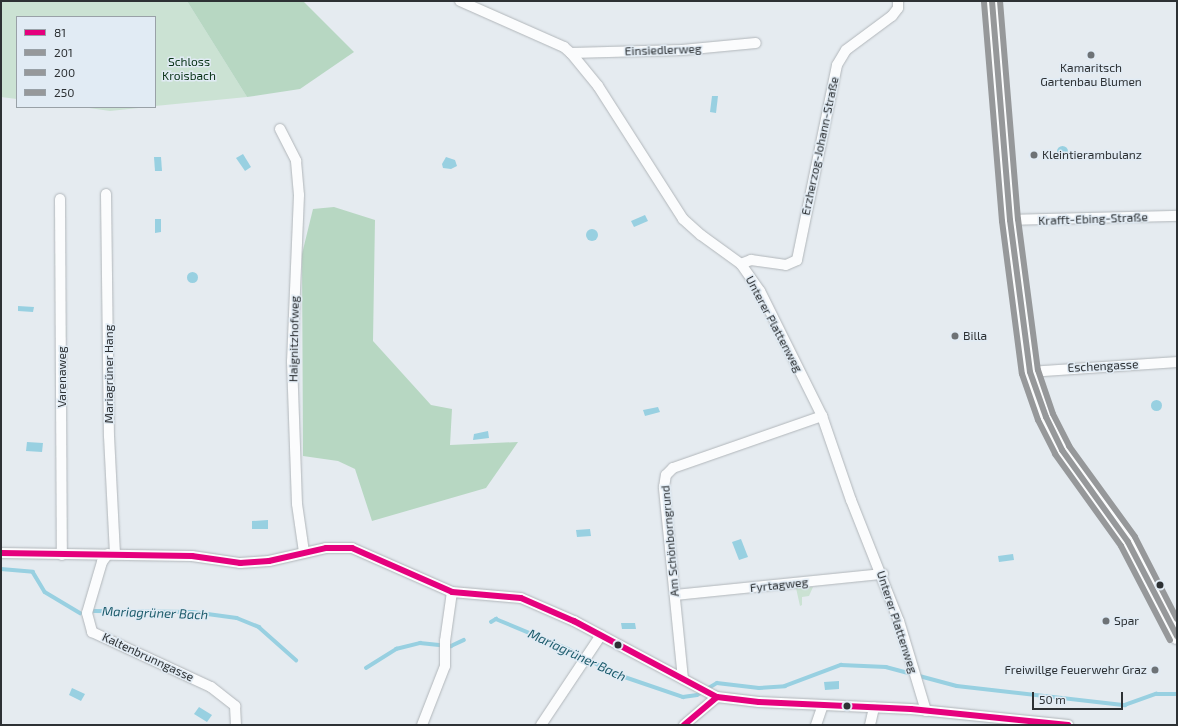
<!DOCTYPE html>
<html>
<head>
<meta charset="utf-8">
<style>
  body { margin:0 }
  #map { position:relative; width:1178px; height:726px; overflow:hidden; background:#e5ebf0; font-family:"Exo 2",sans-serif }
  div>[style] { position:absolute }
  .green>* { inset:0; background:#cbe2d3 }
  .forest>* { inset:0; background:#b7d7c2 }
  .water>* { inset:0; background:#98d0e1 }
  .round { border-radius:50% }
  .stream>* { height:3.5px; margin:-1.75px; padding:0 1.75px; transform-origin:1.75px; border-radius:1.75px; background:#98d0e1 }
  .roads { filter:drop-shadow(0 0 1px #b1b6ba) drop-shadow(0 0 1px #b1b6ba) }
  .minor>* { height:10px; margin:-5px; padding:0 5px; transform-origin:5px; border-radius:5px; background:#fbfcfd }
  .primary>* { height:16px; margin:-8px; padding:0 8px; transform-origin:8px; border-radius:8px; background:#fbfcfd }
  .bus-1>* { height:6px; margin:-3px; padding:0 3px; transform-origin:3px; border-radius:3px; background:#e5007d }
  .bus-2>* { height:6px; margin:-3px; padding:0 3px; transform-origin:3px; border-radius:3px; background:#96989a }
  .bus-3>* { height:6px; margin:-3px; padding:0 3px; transform-origin:3px; border-radius:3px; background:#96989a }
  .bus-4>* { height:6px; margin:-3px; padding:0 3px; transform-origin:3px; border-radius:3px; background:#96989a }
  .dots>* { width:11px; height:11px; translate:-50% -50%; box-sizing:border-box; border:2px solid #e1ebf4; border-radius:50% }
  span { translate:-50% -50%; white-space:nowrap; text-align:center; line-height:1.15; -webkit-text-stroke:3px #e1ebf4; paint-order:stroke }
  .street-label { font-size:12px; color:#2d3134 }
  .park-label { font-size:12px; color:#093317 }
  .poi-label { font-size:12px; color:#2d3134 }
  .left { translate:0 -50%; text-align:left }
  .right { translate:-100% -50%; text-align:right }
  .water-label { font-size:13px; color:#1d5c6c; font-style:italic }
  .frame { position:absolute; inset:0; border:2px solid #2d3134; pointer-events:none }
  .legend { position:absolute; left:16px; top:16px; width:140px; height:92px; box-sizing:border-box; background:#e1ebf4; border:1px solid #99a1a7; margin:0; padding:5px 7px; list-style:none; font-size:12px; color:#2d3134 }
  .legend li { display:flex; align-items:center; gap:8px; height:20px }
  .legend b { width:20px; border:1px solid #99a1a7 }
  .scale { position:absolute; left:1032px; top:692px; width:91px; height:18px; box-sizing:border-box; border:2px solid #2d3134; border-top:0; padding-left:5px; font-size:12px; line-height:14px; white-space:nowrap; color:#2d3134; -webkit-text-stroke:3px #e1ebf4; paint-order:stroke }
</style>
</head>
<body>
<div id="map">
  <div class="green">
    <i style="clip-path:polygon(1px 1px,187px 1px,247px 97px,155px 106px,155px 17px,17px 17px,17px 99px,1px 97px)"></i>
    <i style="clip-path:polygon(82px 107px,148px 107px,110px 111px)"></i>
    <i style="clip-path:polygon(813px 587px,809px 596px,802px 597px,802px 605px,800px 606px,796px 588px)"></i>
  </div>
  <div class="forest">
    <i style="clip-path:polygon(187px 1px,303px 1px,354px 52px,300px 89px,247px 97px)"></i>
    <i style="clip-path:polygon(334px 207px,375px 220px,373px 341px,431px 405px,452px 409px,450px 445px,518px 442px,486px 488px,372px 521px,355px 469px,338px 461px,303px 456px,302px 254px,313px 209px)"></i>
  </div>
  <div class="water">
    <i style="clip-path:polygon(712px 96px,718px 96px,716px 113px,710px 112px)"></i>
    <i class="round" style="left:1056.5px;top:145.5px;width:11px;height:11px"></i>
    <i style="clip-path:polygon(243px 154px,251px 167px,245px 171px,236px 158px)"></i>
    <i style="clip-path:polygon(154px 157px,161px 157px,162px 171px,155px 171px)"></i>
    <i style="clip-path:polygon(446px 157px,455px 160px,457px 166px,451px 169px,443px 168px,442px 164px)"></i>
    <i style="clip-path:polygon(645px 215px,648px 221px,634px 227px,631px 221px)"></i>
    <i style="clip-path:polygon(155px 219px,161px 219px,161px 232px,155px 233px)"></i>
    <i class="round" style="left:586px;top:229px;width:12px;height:12px"></i>
    <i class="round" style="left:186.5px;top:271.5px;width:11px;height:11px"></i>
    <i style="clip-path:polygon(18px 306px,34px 307px,33px 312px,18px 311px)"></i>
    <i class="round" style="left:1150.5px;top:399.5px;width:11px;height:11px"></i>
    <i style="clip-path:polygon(658px 407px,660px 412px,645px 416px,643px 410px)"></i>
    <i style="clip-path:polygon(488px 431px,489px 438px,473px 440px,474px 434px)"></i>
    <i style="clip-path:polygon(27px 442px,43px 443px,42px 452px,26px 451px)"></i>
    <i style="clip-path:polygon(268px 520px,268px 529px,252px 529px,252px 521px)"></i>
    <i style="clip-path:polygon(590px 529px,591px 536px,577px 537px,576px 530px)"></i>
    <i style="clip-path:polygon(741px 539px,748px 557px,739px 560px,732px 542px)"></i>
    <i style="clip-path:polygon(1013px 554px,1014px 560px,999px 562px,998px 556px)"></i>
    <i style="clip-path:polygon(621px 623px,635px 623px,636px 629px,622px 629px)"></i>
    <i style="clip-path:polygon(839px 681px,839px 689px,825px 690px,824px 682px)"></i>
    <i style="clip-path:polygon(72px 688px,85px 694px,81px 701px,69px 695px)"></i>
    <i style="clip-path:polygon(199px 707px,212px 715px,207px 722px,194px 714px)"></i>
  </div>
  <div class="stream">
    <i style="left:1px;top:569px;width:32px;rotate:5deg"></i>
    <i style="left:33px;top:572px;width:23px;rotate:59deg"></i>
    <i style="left:45px;top:592px;width:41px;rotate:31deg"></i>
    <i style="left:94px;top:611px;width:99px;rotate:0.6deg"></i>
    <i style="left:193px;top:612px;width:44px;rotate:7.8deg"></i>
    <i style="left:237px;top:618px;width:24px;rotate:22deg"></i>
    <i style="left:259px;top:627px;width:50px;rotate:41.7deg"></i>
    <i style="left:491px;top:622px;width:6px;rotate:-31deg"></i>
    <i style="left:496px;top:619px;width:78px;rotate:22.6deg"></i>
    <i style="left:568px;top:649px;width:54px;rotate:27.5deg"></i>
    <i style="left:616px;top:674px;width:71px;rotate:18.9deg"></i>
    <i style="left:683px;top:697px;width:14px;rotate:-8deg"></i>
    <i style="left:697px;top:695px;width:23px;rotate:-31deg"></i>
    <i style="left:717px;top:683px;width:42px;rotate:6.8deg"></i>
    <i style="left:759px;top:688px;width:26px;rotate:-4deg"></i>
    <i style="left:785px;top:686px;width:60px;rotate:-20.6deg"></i>
    <i style="left:841px;top:665px;width:45px;rotate:2.5deg"></i>
    <i style="left:886px;top:667px;width:73px;rotate:15deg"></i>
    <i style="left:957px;top:686px;width:169px;rotate:6.5deg"></i>
    <i style="left:1125px;top:705px;width:33px;rotate:-20deg"></i>
    <i style="left:1156px;top:694px;width:21px"></i>
    <i style="left:366px;top:668px;width:36px;rotate:-32deg"></i>
    <i style="left:396px;top:649px;width:25px;rotate:-14deg"></i>
    <i style="left:420px;top:643px;width:31px;rotate:6deg"></i>
    <i style="left:451px;top:646px;width:14px;rotate:-25deg"></i>
  </div>
  <div class="roads">
    <div class="minor">
      <i style="left:460px;top:1px;width:114px;rotate:23.9deg"></i>
      <i style="left:564px;top:47px;width:9px;rotate:41deg"></i>
      <i style="left:571px;top:53px;width:43px;rotate:50.7deg"></i>
      <i style="left:598px;top:86px;width:158px;rotate:57.4deg"></i>
      <i style="left:683px;top:219px;width:24px;rotate:42deg"></i>
      <i style="left:701px;top:235px;width:49px;rotate:35.9deg"></i>
      <i style="left:741px;top:264px;width:33px;rotate:55deg"></i>
      <i style="left:760px;top:291px;width:140px;rotate:63.6deg"></i>
      <i style="left:822px;top:416px;width:89px;rotate:71deg"></i>
      <i style="left:851px;top:500px;width:130px;rotate:68.4deg"></i>
      <i style="left:899px;top:621px;width:94px;rotate:73.3deg"></i>
      <i style="left:571px;top:53px;width:111px;rotate:-1.5deg"></i>
      <i style="left:682px;top:50px;width:74px;rotate:-5.4deg"></i>
      <i style="left:280px;top:129px;width:36px;rotate:63deg"></i>
      <i style="left:296px;top:161px;width:34px;rotate:85deg"></i>
      <i style="left:299px;top:195px;width:166px;rotate:92.4deg"></i>
      <i style="left:292px;top:361px;width:143px;rotate:88deg"></i>
      <i style="left:297px;top:504px;width:49px;rotate:81.7deg"></i>
      <i style="left:106px;top:194px;width:242px;rotate:89.3deg"></i>
      <i style="left:109px;top:436px;width:118px;rotate:87.1deg"></i>
      <i style="left:60px;top:199px;width:356px;rotate:89.7deg"></i>
      <i style="left:1010px;top:220px;width:167px;rotate:-1.4deg"></i>
      <i style="left:741px;top:264px;width:11px;rotate:-22deg"></i>
      <i style="left:751px;top:260px;width:35px;rotate:8deg"></i>
      <i style="left:786px;top:265px;width:12px;rotate:-24deg"></i>
      <i style="left:797px;top:260px;width:199px;rotate:-78.4deg"></i>
      <i style="left:837px;top:65px;width:17px;rotate:-59deg"></i>
      <i style="left:846px;top:50px;width:57px;rotate:-36.5deg"></i>
      <i style="left:892px;top:16px;width:10px;rotate:-53deg"></i>
      <i style="left:898px;top:8px;width:7px;rotate:-90deg"></i>
      <i style="left:1030px;top:372px;width:147px;rotate:-3.9deg"></i>
      <i style="left:1px;top:553px;width:191px;rotate:0.9deg"></i>
      <i style="left:192px;top:556px;width:49px;rotate:8.3deg"></i>
      <i style="left:240px;top:563px;width:29px;rotate:-4deg"></i>
      <i style="left:269px;top:561px;width:58px;rotate:-12.8deg"></i>
      <i style="left:326px;top:548px;width:26px"></i>
      <i style="left:352px;top:548px;width:109px;rotate:23.7deg"></i>
      <i style="left:452px;top:592px;width:69px;rotate:5deg"></i>
      <i style="left:521px;top:598px;width:58px;rotate:23.5deg"></i>
      <i style="left:574px;top:621px;width:162px;rotate:28deg"></i>
      <i style="left:717px;top:697px;width:42px;rotate:6.8deg"></i>
      <i style="left:759px;top:702px;width:152px;rotate:2.6deg"></i>
      <i style="left:911px;top:709px;width:158px;rotate:5.8deg"></i>
      <i style="left:108px;top:554px;width:10px;rotate:127deg"></i>
      <i style="left:102px;top:562px;width:53px;rotate:106.4deg"></i>
      <i style="left:87px;top:613px;width:20px;rotate:75deg"></i>
      <i style="left:92px;top:632px;width:131px;rotate:24.8deg"></i>
      <i style="left:211px;top:687px;width:31px;rotate:38deg"></i>
      <i style="left:235px;top:706px;width:19px;rotate:87deg"></i>
      <i style="left:675px;top:595px;width:209px;rotate:-5.8deg"></i>
      <i style="left:683px;top:679px;width:193px;rotate:-95.7deg"></i>
      <i style="left:664px;top:487px;width:12px;rotate:-81deg"></i>
      <i style="left:666px;top:475px;width:10px;rotate:-45deg"></i>
      <i style="left:673px;top:468px;width:158px;rotate:-19.2deg"></i>
      <i style="left:422px;top:725px;width:63px;rotate:-68.7deg"></i>
      <i style="left:445px;top:666px;width:25px;rotate:-90deg"></i>
      <i style="left:445px;top:641px;width:49px;rotate:-81.9deg"></i>
      <i style="left:541px;top:725px;width:108px;rotate:-56.3deg"></i>
      <i style="left:684px;top:725px;width:43px;rotate:-40.3deg"></i>
      <i style="left:816px;top:725px;width:21px;rotate:-71deg"></i>
      <i style="left:870px;top:725px;width:18px;rotate:-77deg"></i>
    </div>
    <div class="primary">
      <i style="left:992px;top:1px;width:220px;rotate:85.3deg"></i>
      <i style="left:1010px;top:220px;width:153px;rotate:82.5deg"></i>
      <i style="left:1030px;top:372px;width:48px;rotate:70.4deg"></i>
      <i style="left:1046px;top:417px;width:37px;rotate:64deg"></i>
      <i style="left:1062px;top:450px;width:113px;rotate:54.3deg"></i>
      <i style="left:1128px;top:542px;width:106px;rotate:62.5deg"></i>
    </div>
  </div>
  <div class="bus-1">
    <i style="left:1px;top:553px;width:191px;rotate:0.9deg"></i>
    <i style="left:192px;top:556px;width:49px;rotate:8.3deg"></i>
    <i style="left:240px;top:563px;width:29px;rotate:-4deg"></i>
    <i style="left:269px;top:561px;width:58px;rotate:-12.8deg"></i>
    <i style="left:326px;top:548px;width:26px"></i>
    <i style="left:352px;top:548px;width:109px;rotate:23.7deg"></i>
    <i style="left:452px;top:592px;width:69px;rotate:5deg"></i>
    <i style="left:521px;top:598px;width:58px;rotate:23.5deg"></i>
    <i style="left:574px;top:621px;width:162px;rotate:28deg"></i>
    <i style="left:717px;top:697px;width:42px;rotate:6.8deg"></i>
    <i style="left:759px;top:702px;width:152px;rotate:2.6deg"></i>
    <i style="left:911px;top:709px;width:158px;rotate:5.8deg"></i>
    <i style="left:684px;top:725px;width:43px;rotate:-40.3deg"></i>
  </div>
  <div class="bus-2">
    <i style="left:992px;top:1px;width:220px;rotate:85.3deg"></i>
    <i style="left:1010px;top:220px;width:153px;rotate:82.5deg"></i>
    <i style="left:1030px;top:372px;width:48px;rotate:70.4deg"></i>
    <i style="left:1046px;top:417px;width:37px;rotate:64deg"></i>
    <i style="left:1062px;top:450px;width:113px;rotate:54.3deg"></i>
    <i style="left:1128px;top:542px;width:106px;rotate:62.5deg"></i>
  </div>
  <div class="bus-3">
    <i style="left:984px;top:2px;width:220px;rotate:85.3deg"></i>
    <i style="left:1002px;top:221px;width:154px;rotate:82.6deg"></i>
    <i style="left:1022px;top:374px;width:49px;rotate:70.8deg"></i>
    <i style="left:1038px;top:420px;width:38px;rotate:63deg"></i>
    <i style="left:1055px;top:454px;width:113px;rotate:54.3deg"></i>
    <i style="left:1121px;top:546px;width:106px;rotate:62.5deg"></i>
  </div>
  <div class="bus-4">
    <i style="left:1000px;top:1px;width:219px;rotate:85.3deg"></i>
    <i style="left:1018px;top:219px;width:152px;rotate:82.5deg"></i>
    <i style="left:1038px;top:370px;width:46px;rotate:71.2deg"></i>
    <i style="left:1053px;top:414px;width:36px;rotate:63deg"></i>
    <i style="left:1069px;top:446px;width:112px;rotate:54deg"></i>
    <i style="left:1135px;top:537px;width:92px;rotate:62.9deg"></i>
  </div>
  <div class="dots">
    <i style="left:1091px;top:55px;background:#6d7276"></i>
    <i style="left:1034px;top:155px;background:#6d7276"></i>
    <i style="left:955px;top:336px;background:#6d7276"></i>
    <i style="left:1160px;top:585px;background:#2d3134"></i>
    <i style="left:1106px;top:621px;background:#6d7276"></i>
    <i style="left:618px;top:645px;background:#2d3134"></i>
    <i style="left:1155px;top:670px;background:#6d7276"></i>
    <i style="left:847px;top:706px;background:#2d3134"></i>
  </div>
  <div class="street-label">
    <span style="left:663px;top:50px;rotate:-2deg">Einsiedlerweg</span>
    <span style="left:820px;top:146px;rotate:-78deg">Erzherzog-Johann-Straße</span>
    <span style="left:1093px;top:219px;rotate:-2deg">Krafft-Ebing-Straße</span>
    <span style="left:774px;top:324px;rotate:62deg">Unterer Plattenweg</span>
    <span style="left:294px;top:339px;rotate:-89deg">Haignitzhofweg</span>
    <span style="left:1103px;top:366px;rotate:-3deg">Eschengasse</span>
    <span style="left:109px;top:374px;rotate:-90deg">Mariagrüner Hang</span>
    <span style="left:62px;top:377px;rotate:-90deg">Varenaweg</span>
    <span style="left:670px;top:541px;rotate:-95deg">Am Schönborngrund</span>
    <span style="left:779px;top:585px;rotate:-6deg">Fyrtagweg</span>
    <span style="left:897px;top:622px;rotate:72deg">Unterer Plattenweg</span>
    <span style="left:148px;top:657px;rotate:25deg">Kaltenbrunngasse</span>
  </div>
  <div class="park-label">
    <span style="left:189px;top:69px">Schloss<br>Kroisbach</span>
  </div>
  <div class="poi-label">
    <span style="left:1091px;top:75px">Kamaritsch<br>Gartenbau Blumen</span>
    <span class="left" style="left:1042px;top:155px">Kleintierambulanz</span>
    <span class="left" style="left:963px;top:336px">Billa</span>
    <span class="left" style="left:1114px;top:621px">Spar</span>
    <span class="right" style="left:1147px;top:670px">Freiwillge Feuerwehr Graz</span>
  </div>
  <div class="water-label">
    <span style="left:155px;top:613px;rotate:2deg">Mariagrüner Bach</span>
    <span style="left:577px;top:655px;rotate:25deg">Mariagrüner Bach</span>
  </div>
  <div class="frame"></div>
  <ul class="legend">
  <li><b style="height:5px;background:#e5007d"></b>81</li>
  <li><b style="height:5px;background:#96989a"></b>201</li>
  <li><b style="height:5px;background:#96989a"></b>200</li>
  <li><b style="height:5px;background:#96989a"></b>250</li>
  </ul>
  <div class="scale">50 m</div>
</div>
</body>
</html>
